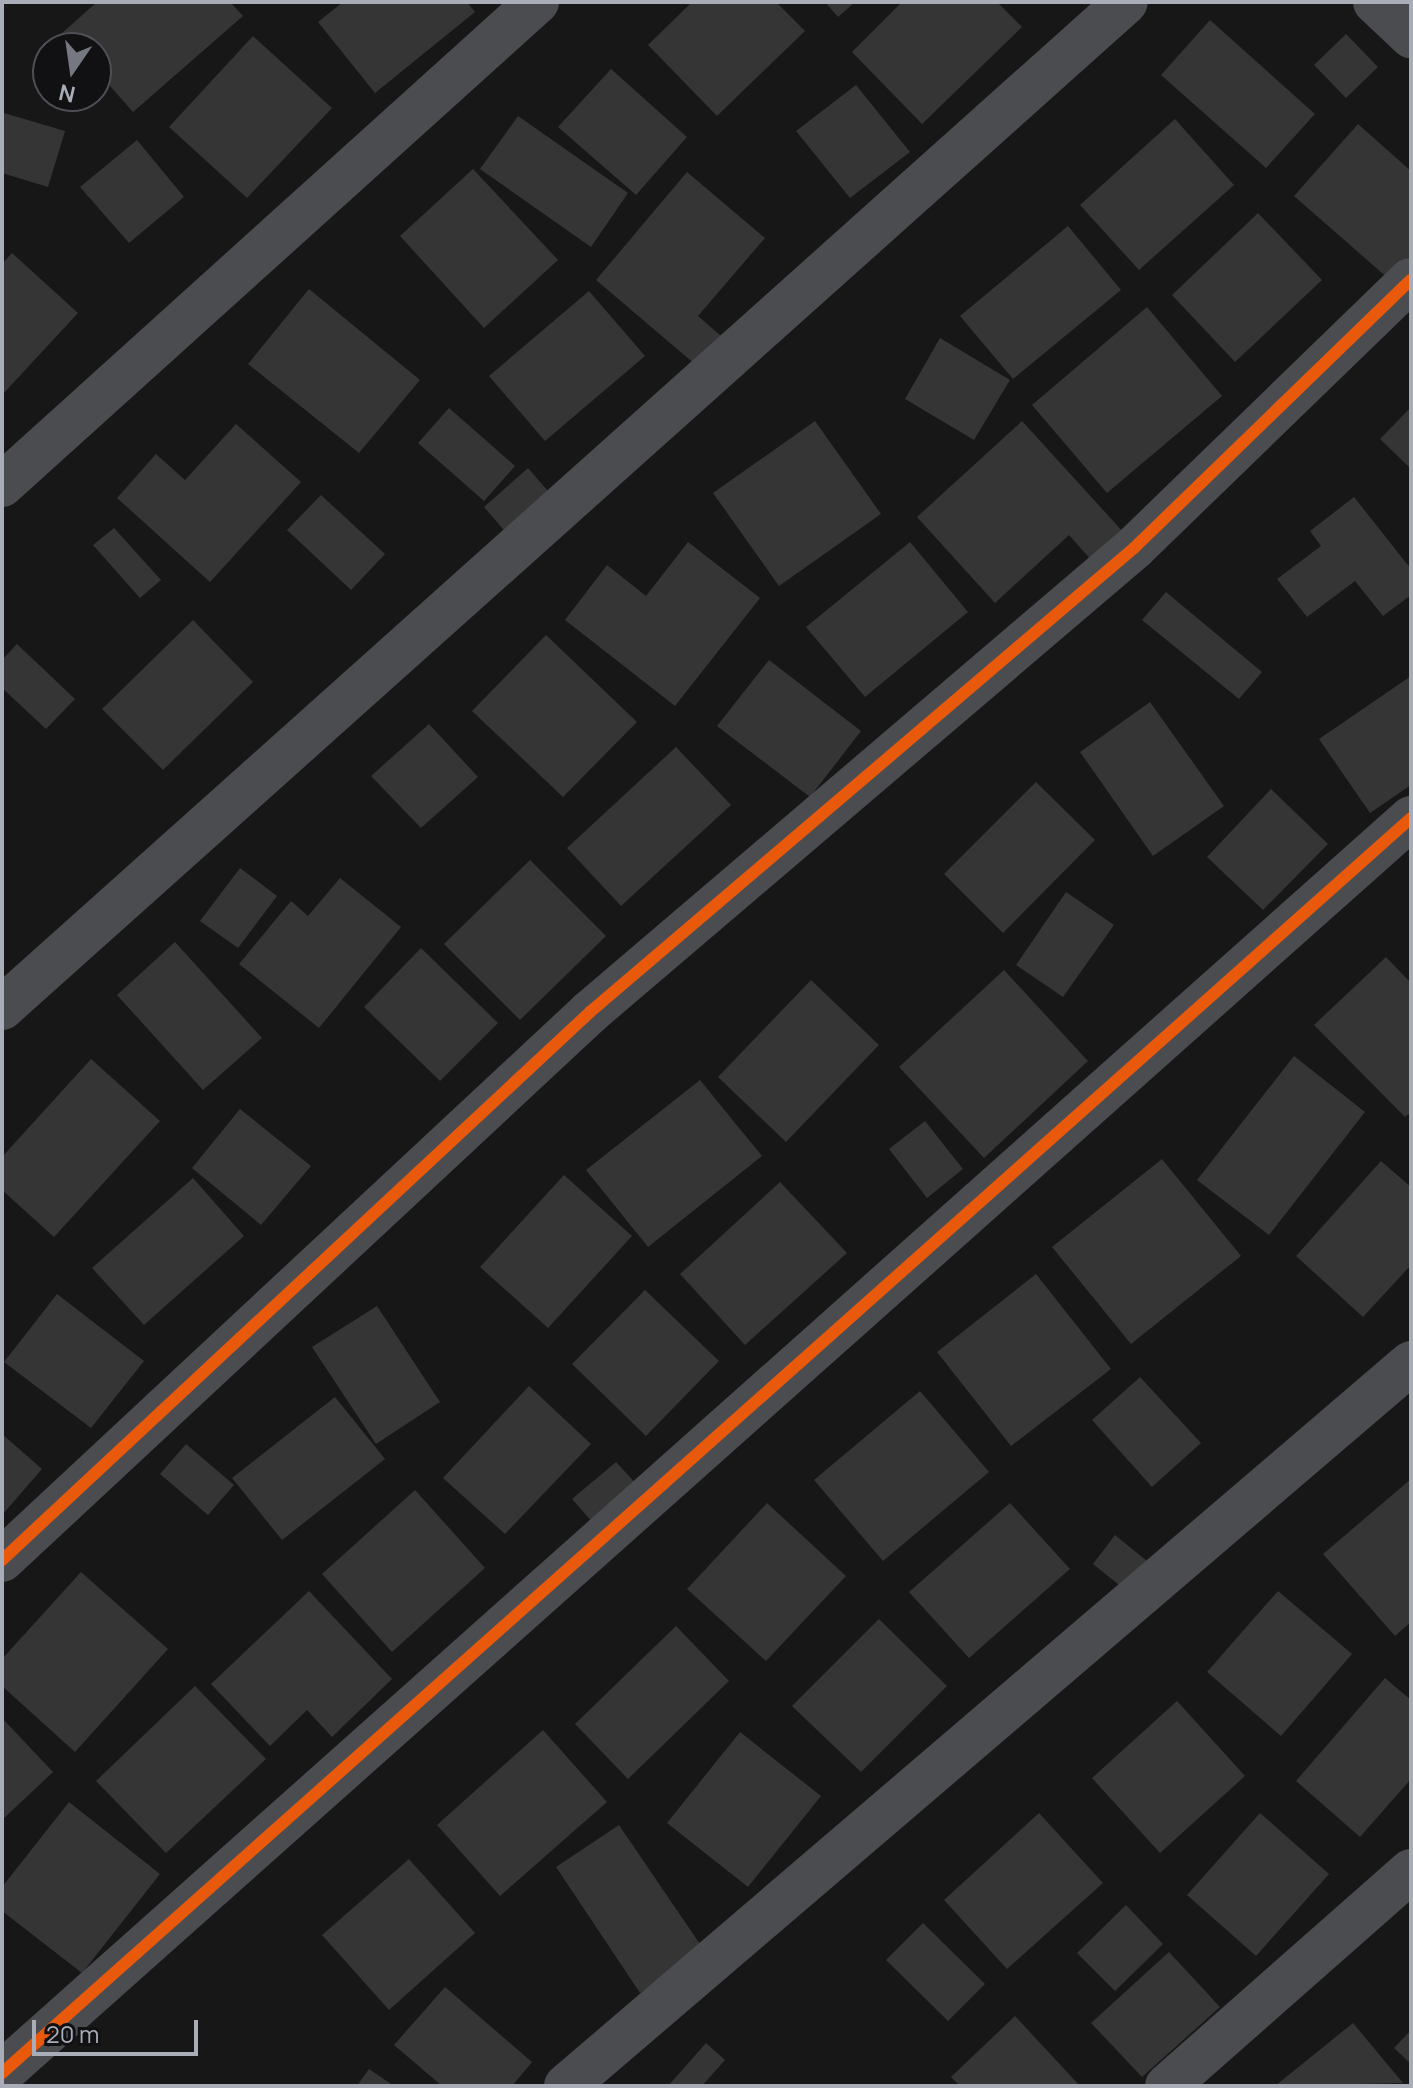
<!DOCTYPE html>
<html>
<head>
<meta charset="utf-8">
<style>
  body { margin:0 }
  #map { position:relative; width:1413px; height:2088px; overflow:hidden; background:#171717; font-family:Manrope,sans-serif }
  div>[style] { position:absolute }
  .building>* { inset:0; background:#353536 }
  .street>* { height:44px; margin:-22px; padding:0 22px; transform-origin:22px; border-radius:22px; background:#4b4c50 }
  .cycleway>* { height:12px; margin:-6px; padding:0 6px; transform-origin:6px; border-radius:6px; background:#e8590c }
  span { translate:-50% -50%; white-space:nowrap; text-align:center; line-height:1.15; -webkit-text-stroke:6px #111113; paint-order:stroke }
  .frame { position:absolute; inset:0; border:4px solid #a8adb8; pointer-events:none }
  .north { position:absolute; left:32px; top:32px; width:80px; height:80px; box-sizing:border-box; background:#111113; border:2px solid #4d4f55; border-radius:50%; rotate:193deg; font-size:22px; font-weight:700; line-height:32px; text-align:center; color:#a8adb8 }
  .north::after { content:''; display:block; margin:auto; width:28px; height:36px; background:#757880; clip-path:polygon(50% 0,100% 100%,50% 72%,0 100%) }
  .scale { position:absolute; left:32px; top:2020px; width:166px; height:36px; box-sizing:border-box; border:4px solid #a8adb8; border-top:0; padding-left:10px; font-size:24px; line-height:28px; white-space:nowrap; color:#a8adb8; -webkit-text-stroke:6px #111113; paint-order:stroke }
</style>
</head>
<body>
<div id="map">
  <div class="building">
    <i style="clip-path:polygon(97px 2px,230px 2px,243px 16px,133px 112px,96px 70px,96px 48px,76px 48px,62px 33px)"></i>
    <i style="clip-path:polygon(343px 2px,467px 2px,475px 12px,375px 93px,318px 22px)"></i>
    <i style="clip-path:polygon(692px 2px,776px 2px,805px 31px,717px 116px,648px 45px)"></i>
    <i style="clip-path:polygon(825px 2px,855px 2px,838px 17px)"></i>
    <i style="clip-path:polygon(902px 2px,997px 2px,1022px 27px,922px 124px,852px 52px)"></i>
    <i style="clip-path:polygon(1210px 20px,1315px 114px,1266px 168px,1161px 75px)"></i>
    <i style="clip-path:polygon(1346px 34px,1378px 67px,1346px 98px,1314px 65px)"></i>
    <i style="clip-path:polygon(253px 36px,332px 108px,247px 198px,169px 127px)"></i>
    <i style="clip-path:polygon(611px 69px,687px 137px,636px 195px,558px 127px)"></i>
    <i style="clip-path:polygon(856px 85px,910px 152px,850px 198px,796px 131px)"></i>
    <i style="clip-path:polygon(4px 113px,65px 131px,48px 187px,2px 173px)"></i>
    <i style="clip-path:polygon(518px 116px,628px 193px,591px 247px,480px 169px)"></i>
    <i style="clip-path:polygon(1175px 119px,1234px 185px,1139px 270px,1080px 205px)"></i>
    <i style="clip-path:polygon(1358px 124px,1411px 171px,1411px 256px,1390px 280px,1294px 196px)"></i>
    <i style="clip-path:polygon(137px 140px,184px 197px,129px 243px,80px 187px)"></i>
    <i style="clip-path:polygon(473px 169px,558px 260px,484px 328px,400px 236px)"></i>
    <i style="clip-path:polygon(687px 172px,765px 238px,698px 316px,728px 342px,703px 371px,596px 280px)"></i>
    <i style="clip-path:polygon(1258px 213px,1322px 280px,1235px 362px,1172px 295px)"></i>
    <i style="clip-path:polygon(1068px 226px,1121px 290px,1013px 379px,960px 316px)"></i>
    <i style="clip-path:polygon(12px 253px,78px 313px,2px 395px,2px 264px)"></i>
    <i style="clip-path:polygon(309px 289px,420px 380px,359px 453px,248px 364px)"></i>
    <i style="clip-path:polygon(589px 291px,645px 356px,545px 441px,489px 376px)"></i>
    <i style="clip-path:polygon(1147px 307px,1222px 396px,1107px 493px,1032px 405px)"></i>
    <i style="clip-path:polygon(940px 338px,1010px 380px,974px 440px,905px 399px)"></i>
    <i style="clip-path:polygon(1411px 407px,1411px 469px,1380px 439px)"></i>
    <i style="clip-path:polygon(449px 408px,515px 466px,484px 501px,418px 443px)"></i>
    <i style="clip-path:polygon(815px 421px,881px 514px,779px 586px,713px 493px)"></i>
    <i style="clip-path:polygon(1022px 421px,1125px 534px,1093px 562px,1069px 535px,995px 603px,917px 517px)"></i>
    <i style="clip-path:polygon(236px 424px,301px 482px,210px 582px,117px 498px,156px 454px,185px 480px)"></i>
    <i style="clip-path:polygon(528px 468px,560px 505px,515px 543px,484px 507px)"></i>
    <i style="clip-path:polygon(321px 495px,385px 554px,351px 590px,287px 530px)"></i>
    <i style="clip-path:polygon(1354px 497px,1411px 569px,1411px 595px,1383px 616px,1355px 581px,1307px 617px,1277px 579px,1321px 546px,1310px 531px)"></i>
    <i style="clip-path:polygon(114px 528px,161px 580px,140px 598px,93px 545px)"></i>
    <i style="clip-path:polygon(688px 542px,760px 598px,675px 706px,565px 620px,607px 565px,646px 596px)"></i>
    <i style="clip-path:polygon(910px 542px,968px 612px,865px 697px,806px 627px)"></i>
    <i style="clip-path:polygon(1166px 592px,1262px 672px,1239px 699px,1142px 620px)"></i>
    <i style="clip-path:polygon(193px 620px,253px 682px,163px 770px,102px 709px)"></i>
    <i style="clip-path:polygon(546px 635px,637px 722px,563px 797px,472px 711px)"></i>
    <i style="clip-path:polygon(17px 644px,75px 699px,46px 729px,2px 688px,2px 660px)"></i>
    <i style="clip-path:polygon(769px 660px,861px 731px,810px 797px,717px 726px)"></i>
    <i style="clip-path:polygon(1411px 676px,1411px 785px,1370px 813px,1319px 739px)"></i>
    <i style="clip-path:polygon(1150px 702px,1224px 806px,1153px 856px,1080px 752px)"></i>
    <i style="clip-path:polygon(429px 724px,478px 777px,421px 828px,371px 776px)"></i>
    <i style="clip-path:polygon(676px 747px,731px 805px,621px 906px,567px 848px)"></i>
    <i style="clip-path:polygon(1036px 782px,1095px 840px,1003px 933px,944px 874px)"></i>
    <i style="clip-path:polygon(1271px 789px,1328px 844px,1263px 910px,1207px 857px)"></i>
    <i style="clip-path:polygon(530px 860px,606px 936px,520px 1020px,444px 944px)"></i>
    <i style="clip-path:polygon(240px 868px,277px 896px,238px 948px,200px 921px)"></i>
    <i style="clip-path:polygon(340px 878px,401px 927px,319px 1028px,239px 964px,291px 901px,308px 916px)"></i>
    <i style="clip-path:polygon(1066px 892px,1114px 925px,1063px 997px,1016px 965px)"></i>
    <i style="clip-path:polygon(175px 942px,262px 1038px,203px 1090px,117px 995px)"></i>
    <i style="clip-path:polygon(421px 948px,498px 1023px,440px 1081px,364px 1007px)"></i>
    <i style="clip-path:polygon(1386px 957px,1411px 983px,1411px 1112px,1405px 1117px,1314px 1025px)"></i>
    <i style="clip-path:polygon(1004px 970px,1088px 1061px,984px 1158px,899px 1067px)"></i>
    <i style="clip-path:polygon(811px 980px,879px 1045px,786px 1142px,718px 1077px)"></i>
    <i style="clip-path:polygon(1294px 1056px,1365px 1112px,1269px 1235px,1197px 1180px)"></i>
    <i style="clip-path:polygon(91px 1059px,160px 1121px,54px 1237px,2px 1190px,2px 1157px)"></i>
    <i style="clip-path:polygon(700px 1080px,762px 1156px,648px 1247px,586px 1170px)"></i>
    <i style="clip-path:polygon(240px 1109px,311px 1166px,261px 1225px,192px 1168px)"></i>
    <i style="clip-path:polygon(925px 1121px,963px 1169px,927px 1198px,889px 1149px)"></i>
    <i style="clip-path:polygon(1162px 1159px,1241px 1256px,1131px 1344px,1052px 1247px)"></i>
    <i style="clip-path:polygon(1381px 1161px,1411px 1187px,1411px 1265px,1363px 1317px,1296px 1256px)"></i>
    <i style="clip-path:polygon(564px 1175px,632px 1236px,548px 1328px,480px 1267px)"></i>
    <i style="clip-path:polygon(193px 1178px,244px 1236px,144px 1325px,92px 1268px)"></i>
    <i style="clip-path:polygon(780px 1182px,847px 1253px,745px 1345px,680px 1274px)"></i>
    <i style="clip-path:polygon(1036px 1274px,1111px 1369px,1011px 1446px,937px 1352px)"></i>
    <i style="clip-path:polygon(645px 1290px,719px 1361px,646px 1436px,572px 1364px)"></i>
    <i style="clip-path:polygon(57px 1294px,144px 1361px,91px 1428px,4px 1362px)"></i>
    <i style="clip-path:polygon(377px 1306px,440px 1402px,376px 1444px,312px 1347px)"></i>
    <i style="clip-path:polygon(1140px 1377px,1201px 1443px,1152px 1487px,1092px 1420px)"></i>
    <i style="clip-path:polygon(529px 1386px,591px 1444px,505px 1534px,443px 1478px)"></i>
    <i style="clip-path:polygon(920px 1391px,989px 1472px,883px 1561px,814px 1480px)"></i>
    <i style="clip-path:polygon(335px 1397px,385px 1459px,282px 1540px,232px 1478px)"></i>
    <i style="clip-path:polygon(2px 1434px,42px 1469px,2px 1515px)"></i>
    <i style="clip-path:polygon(186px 1444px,234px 1485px,208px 1515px,160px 1474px)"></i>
    <i style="clip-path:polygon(616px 1462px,639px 1487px,595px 1525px,572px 1499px)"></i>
    <i style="clip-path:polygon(1411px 1479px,1411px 1622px,1395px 1636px,1323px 1554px)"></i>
    <i style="clip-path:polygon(415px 1490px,485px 1568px,392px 1652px,322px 1574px)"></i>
    <i style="clip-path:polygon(767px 1503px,846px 1576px,766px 1661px,687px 1589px)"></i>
    <i style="clip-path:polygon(1010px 1503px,1070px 1569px,969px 1658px,909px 1592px)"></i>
    <i style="clip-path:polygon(1115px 1535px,1147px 1561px,1124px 1589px,1093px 1564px)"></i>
    <i style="clip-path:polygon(81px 1572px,168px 1649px,75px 1752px,2px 1686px,2px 1659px)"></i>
    <i style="clip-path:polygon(309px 1591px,392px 1679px,332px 1737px,307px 1710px,270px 1746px,211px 1684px)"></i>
    <i style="clip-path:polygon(1278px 1591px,1352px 1654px,1281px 1736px,1207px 1672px)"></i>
    <i style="clip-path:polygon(879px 1619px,947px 1686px,861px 1772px,792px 1706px)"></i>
    <i style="clip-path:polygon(676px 1626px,729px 1681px,628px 1779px,575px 1724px)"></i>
    <i style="clip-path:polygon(1385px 1678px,1411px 1700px,1411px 1779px,1360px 1837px,1296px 1781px)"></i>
    <i style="clip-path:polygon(195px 1686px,266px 1759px,166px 1853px,96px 1781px)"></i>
    <i style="clip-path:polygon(1177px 1701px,1245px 1776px,1160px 1853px,1092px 1778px)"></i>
    <i style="clip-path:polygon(2px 1718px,53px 1772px,2px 1820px)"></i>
    <i style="clip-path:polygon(543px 1730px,607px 1802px,500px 1896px,437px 1825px)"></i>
    <i style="clip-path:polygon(740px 1732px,821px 1796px,748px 1887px,667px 1823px)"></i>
    <i style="clip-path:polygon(69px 1802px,160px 1874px,82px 1973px,2px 1911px,2px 1887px)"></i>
    <i style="clip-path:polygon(1039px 1813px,1103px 1883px,1007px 1969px,944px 1900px)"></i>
    <i style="clip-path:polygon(1260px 1813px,1329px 1874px,1256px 1956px,1187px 1895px)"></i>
    <i style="clip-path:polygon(619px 1825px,704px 1950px,640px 1993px,556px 1867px)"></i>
    <i style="clip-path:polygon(409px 1859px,475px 1933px,389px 2010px,322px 1935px)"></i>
    <i style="clip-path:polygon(1126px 1905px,1163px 1944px,1115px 1991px,1077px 1953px)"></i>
    <i style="clip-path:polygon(923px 1923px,985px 1984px,948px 2021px,886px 1960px)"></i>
    <i style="clip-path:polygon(1169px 1952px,1220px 2007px,1142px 2077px,1091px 2023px)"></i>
    <i style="clip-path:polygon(445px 1987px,532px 2062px,512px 2086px,442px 2086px,394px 2045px)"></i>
    <i style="clip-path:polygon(1015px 2016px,1080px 2086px,960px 2086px,951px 2077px)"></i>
    <i style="clip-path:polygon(1353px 2023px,1403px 2083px,1275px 2086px)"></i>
    <i style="clip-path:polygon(1411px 2030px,1411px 2064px,1394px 2048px)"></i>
    <i style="clip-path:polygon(706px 2043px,725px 2060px,702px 2086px,668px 2086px)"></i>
    <i style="clip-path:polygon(369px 2069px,394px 2086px,357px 2086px)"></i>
  </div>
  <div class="street">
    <i style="left:1375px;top:2px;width:50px;rotate:43.4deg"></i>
    <i style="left:2px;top:485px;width:721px;rotate:-42.08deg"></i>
    <i style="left:2px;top:1008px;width:1508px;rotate:-41.83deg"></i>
    <i style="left:2px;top:1560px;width:804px;rotate:-42.98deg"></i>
    <i style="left:590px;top:1012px;width:715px;rotate:-40.46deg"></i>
    <i style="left:1134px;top:548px;width:385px;rotate:-44.1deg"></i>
    <i style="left:2px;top:2073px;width:1887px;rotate:-41.69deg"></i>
    <i style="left:566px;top:2086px;width:1112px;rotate:-40.55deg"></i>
    <i style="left:1167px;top:2086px;width:325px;rotate:-41.4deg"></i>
  </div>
  <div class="cycleway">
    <i style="left:2px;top:1560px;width:804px;rotate:-42.98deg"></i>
    <i style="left:590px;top:1012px;width:715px;rotate:-40.46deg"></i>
    <i style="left:1134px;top:548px;width:385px;rotate:-44.1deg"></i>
    <i style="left:2px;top:2073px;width:1887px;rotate:-41.69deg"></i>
  </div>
  <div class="frame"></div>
  <div class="north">N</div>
  <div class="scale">20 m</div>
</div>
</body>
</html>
